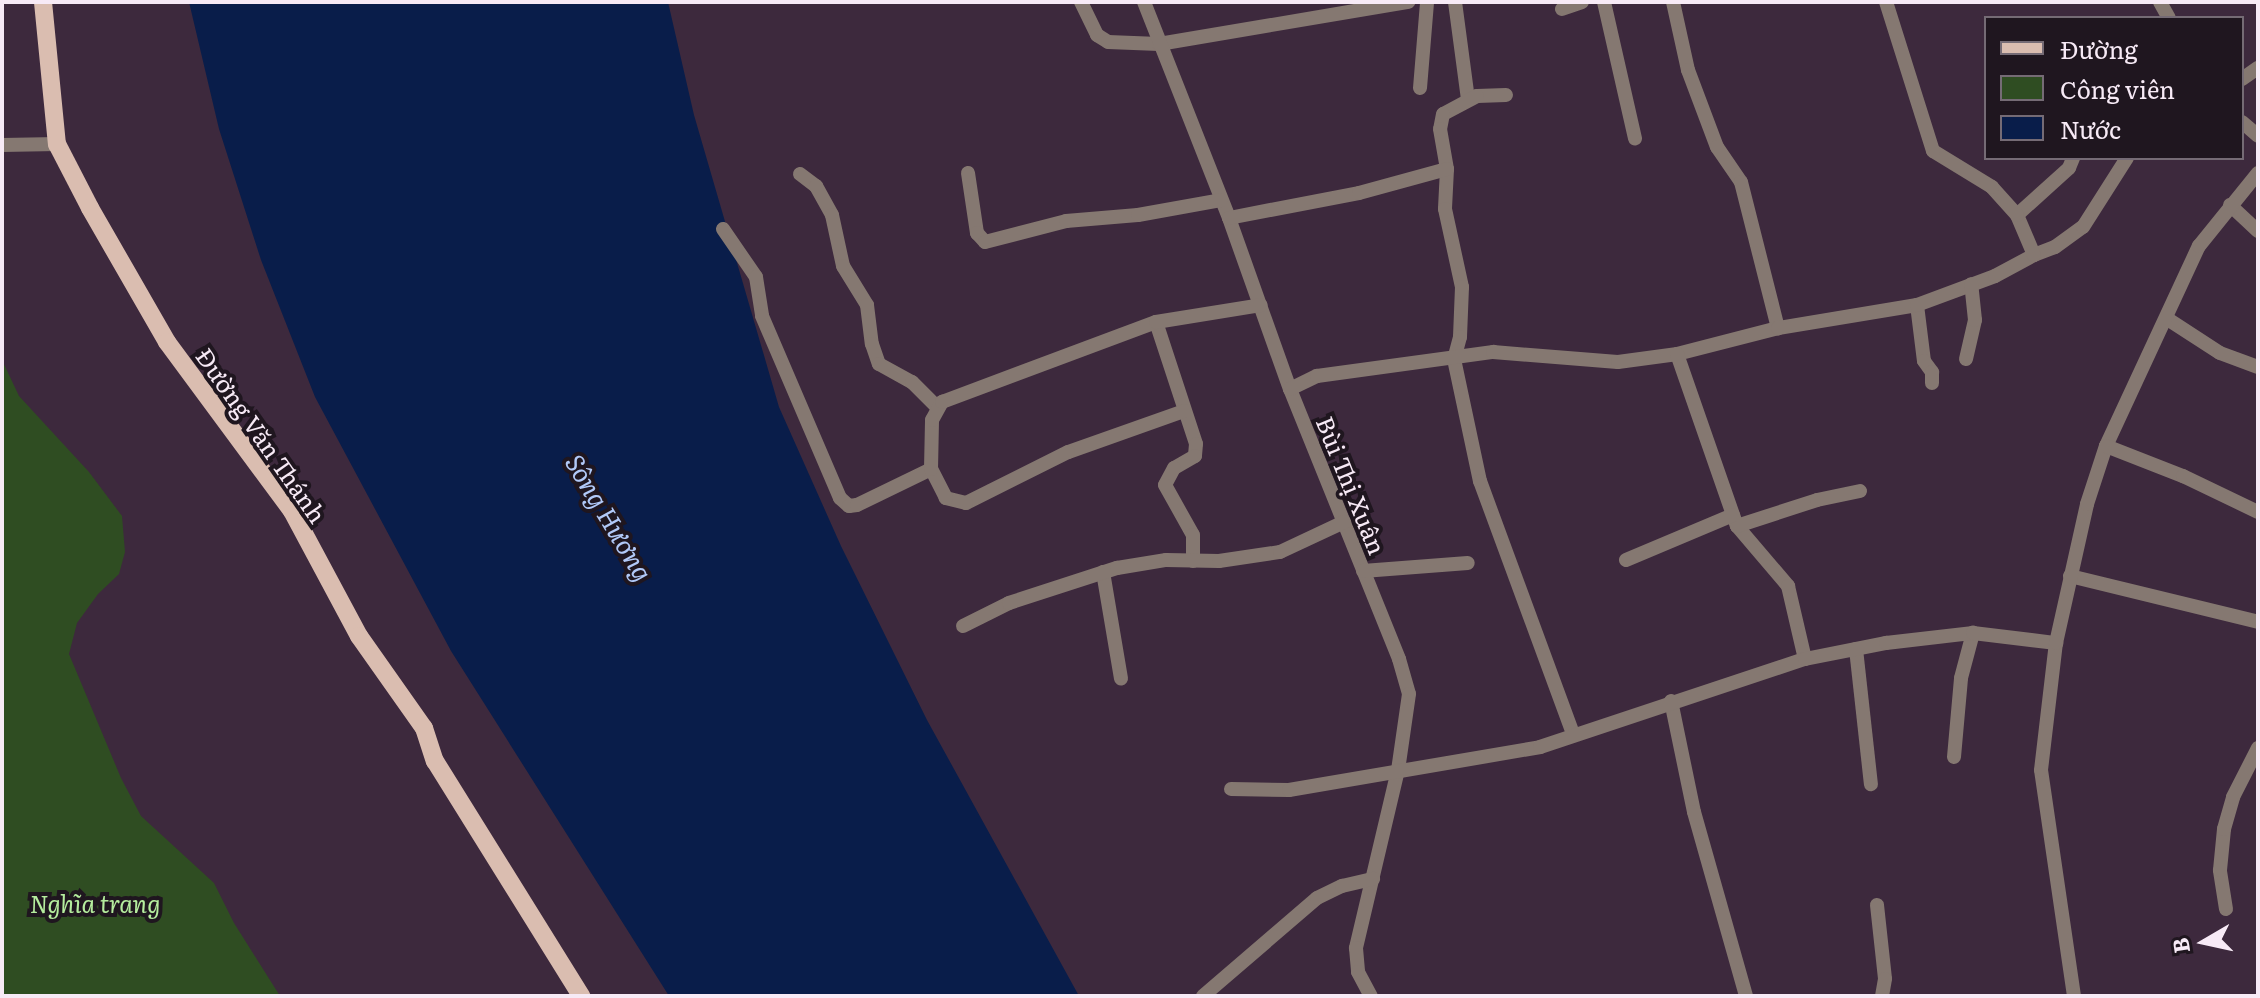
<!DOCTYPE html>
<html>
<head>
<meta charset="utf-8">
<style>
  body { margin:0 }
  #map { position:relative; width:2260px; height:998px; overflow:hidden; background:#3d293d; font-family:Literata,serif }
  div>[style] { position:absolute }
  .green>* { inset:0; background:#2f4d22 }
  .water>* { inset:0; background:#091d4a }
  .minor>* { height:14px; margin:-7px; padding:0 7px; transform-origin:7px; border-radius:7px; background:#857871 }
  .major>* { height:18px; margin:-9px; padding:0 9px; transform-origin:9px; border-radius:9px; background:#dabdb0 }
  span { translate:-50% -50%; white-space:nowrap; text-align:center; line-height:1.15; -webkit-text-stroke:8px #1f161f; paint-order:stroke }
  .street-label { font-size:24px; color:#f7eaf6 }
  .park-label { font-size:24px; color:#b5ed9e; font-style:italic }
  .water-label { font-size:26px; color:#b1c9f8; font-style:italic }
  .frame { position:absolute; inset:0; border:4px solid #f7eaf6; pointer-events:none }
  .legend { position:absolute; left:1984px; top:16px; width:260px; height:144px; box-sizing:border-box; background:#1f161f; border:2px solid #756b75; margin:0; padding:10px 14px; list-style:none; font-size:24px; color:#f7eaf6 }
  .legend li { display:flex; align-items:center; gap:16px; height:40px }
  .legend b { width:40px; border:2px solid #756b75 }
  .north { position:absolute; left:2164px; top:902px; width:80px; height:80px; -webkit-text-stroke:6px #1f161f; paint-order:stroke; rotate:261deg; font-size:22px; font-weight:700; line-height:32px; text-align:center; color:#f7eaf6 }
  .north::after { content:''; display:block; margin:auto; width:28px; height:36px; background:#f7eaf6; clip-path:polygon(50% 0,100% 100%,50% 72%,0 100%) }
</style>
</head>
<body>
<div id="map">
  <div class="green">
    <i style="clip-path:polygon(2px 360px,19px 396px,89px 472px,122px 516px,125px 552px,119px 574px,98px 594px,77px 623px,69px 654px,121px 778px,141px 816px,214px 883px,234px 923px,280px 996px,2px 996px)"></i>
  </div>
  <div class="water">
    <i style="clip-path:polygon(189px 2px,668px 2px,694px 115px,779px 407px,841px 546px,927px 720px,1079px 996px,669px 996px,451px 651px,315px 397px,261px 260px,219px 129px)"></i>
  </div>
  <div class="minor">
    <i style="left:1081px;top:2px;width:37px;rotate:64deg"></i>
    <i style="left:1097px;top:35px;width:13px;rotate:32deg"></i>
    <i style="left:1108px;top:42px;width:51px;rotate:2.2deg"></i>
    <i style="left:1159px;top:44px;width:253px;rotate:-9.6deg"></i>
    <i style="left:1144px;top:2px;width:232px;rotate:68.5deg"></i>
    <i style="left:1229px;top:218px;width:182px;rotate:70.4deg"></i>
    <i style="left:1290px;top:389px;width:291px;rotate:68deg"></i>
    <i style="left:1399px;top:659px;width:36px;rotate:74deg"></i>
    <i style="left:1409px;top:694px;width:77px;rotate:98.2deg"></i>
    <i style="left:1398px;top:770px;width:183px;rotate:103.3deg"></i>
    <i style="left:1356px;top:948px;width:24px;rotate:85deg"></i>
    <i style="left:1358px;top:972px;width:27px;rotate:62deg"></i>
    <i style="left:1455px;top:2px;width:98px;rotate:82.4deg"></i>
    <i style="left:1604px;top:2px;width:140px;rotate:77.2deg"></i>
    <i style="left:1673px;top:2px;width:70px;rotate:77.6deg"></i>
    <i style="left:1688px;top:70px;width:82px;rotate:69.4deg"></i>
    <i style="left:1717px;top:147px;width:42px;rotate:55.6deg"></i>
    <i style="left:1741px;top:182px;width:151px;rotate:75.8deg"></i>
    <i style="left:2160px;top:2px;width:18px;rotate:61deg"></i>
    <i style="left:1562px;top:9px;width:21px;rotate:-19deg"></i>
    <i style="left:2242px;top:79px;width:19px;rotate:-35deg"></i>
    <i style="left:1420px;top:88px;width:86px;rotate:-85.3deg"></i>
    <i style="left:1506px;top:95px;width:29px;rotate:178deg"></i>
    <i style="left:1477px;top:96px;width:38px;rotate:152deg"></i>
    <i style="left:1443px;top:114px;width:15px;rotate:101deg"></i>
    <i style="left:1440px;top:129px;width:41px;rotate:80.1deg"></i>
    <i style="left:1447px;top:169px;width:40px;rotate:92.9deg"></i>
    <i style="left:1445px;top:209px;width:80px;rotate:77.7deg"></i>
    <i style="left:1462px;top:287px;width:50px;rotate:92.3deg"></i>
    <i style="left:1460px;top:337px;width:23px;rotate:105deg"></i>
    <i style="left:1454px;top:359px;width:125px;rotate:78deg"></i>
    <i style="left:1480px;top:481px;width:270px;rotate:69.8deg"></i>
    <i style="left:2242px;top:122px;width:21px;rotate:41deg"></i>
    <i style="left:2px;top:145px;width:55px;rotate:-1deg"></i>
    <i style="left:968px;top:173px;width:61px;rotate:81.5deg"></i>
    <i style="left:977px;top:233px;width:12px;rotate:48deg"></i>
    <i style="left:985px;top:242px;width:84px;rotate:-14.5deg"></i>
    <i style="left:1066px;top:221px;width:72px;rotate:-4.8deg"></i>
    <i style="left:1138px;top:215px;width:84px;rotate:-10.2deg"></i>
    <i style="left:800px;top:174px;width:20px;rotate:37deg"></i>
    <i style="left:816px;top:186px;width:33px;rotate:61deg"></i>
    <i style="left:832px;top:215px;width:52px;rotate:77.8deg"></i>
    <i style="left:843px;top:266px;width:46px;rotate:58.4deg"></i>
    <i style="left:867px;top:305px;width:39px;rotate:83deg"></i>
    <i style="left:872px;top:344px;width:21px;rotate:71deg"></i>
    <i style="left:879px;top:364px;width:38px;rotate:29deg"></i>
    <i style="left:912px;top:382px;width:35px;rotate:45deg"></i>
    <i style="left:2230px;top:205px;width:38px;rotate:43deg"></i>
    <i style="left:2017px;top:215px;width:70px;rotate:-42.1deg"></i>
    <i style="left:2069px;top:168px;width:11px;rotate:-68deg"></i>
    <i style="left:1229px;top:218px;width:132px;rotate:-10.9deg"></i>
    <i style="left:1359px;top:193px;width:91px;rotate:-15.3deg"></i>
    <i style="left:723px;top:229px;width:58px;rotate:55.5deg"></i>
    <i style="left:756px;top:277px;width:39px;rotate:81deg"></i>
    <i style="left:762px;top:316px;width:198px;rotate:66.8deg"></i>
    <i style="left:840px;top:498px;width:12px;rotate:42deg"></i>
    <i style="left:849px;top:506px;width:8px;rotate:-7deg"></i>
    <i style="left:857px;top:505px;width:82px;rotate:-25.9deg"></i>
    <i style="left:2034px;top:255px;width:22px;rotate:-21deg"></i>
    <i style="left:2055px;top:247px;width:34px;rotate:-36deg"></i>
    <i style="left:2083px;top:227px;width:82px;rotate:-57.5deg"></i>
    <i style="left:1917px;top:305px;width:56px;rotate:82.9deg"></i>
    <i style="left:1924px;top:361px;width:14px;rotate:54deg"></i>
    <i style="left:1932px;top:372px;width:11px;rotate:90deg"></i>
    <i style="left:2166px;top:318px;width:64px;rotate:32.9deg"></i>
    <i style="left:2220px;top:353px;width:40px;rotate:20.2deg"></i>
    <i style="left:1156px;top:322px;width:128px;rotate:71.8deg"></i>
    <i style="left:1196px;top:444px;width:12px;rotate:95deg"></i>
    <i style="left:1195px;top:456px;width:24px;rotate:150deg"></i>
    <i style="left:1174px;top:468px;width:19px;rotate:118deg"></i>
    <i style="left:1165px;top:485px;width:57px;rotate:60.8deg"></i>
    <i style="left:1193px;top:535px;width:26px;rotate:90deg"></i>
    <i style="left:1677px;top:354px;width:104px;rotate:-14.4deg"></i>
    <i style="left:1778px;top:328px;width:141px;rotate:-9.4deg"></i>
    <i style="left:1917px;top:305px;width:83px;rotate:-20.4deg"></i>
    <i style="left:1995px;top:276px;width:44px;rotate:-28.3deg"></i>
    <i style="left:2034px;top:255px;width:43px;rotate:-113deg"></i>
    <i style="left:2017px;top:215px;width:38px;rotate:-132deg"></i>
    <i style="left:1992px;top:187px;width:69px;rotate:-148.6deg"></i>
    <i style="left:1933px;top:151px;width:156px;rotate:-107.5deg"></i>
    <i style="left:1966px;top:359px;width:40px;rotate:-77deg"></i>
    <i style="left:1975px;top:320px;width:36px;rotate:-96deg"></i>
    <i style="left:1290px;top:389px;width:30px;rotate:-26deg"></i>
    <i style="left:1317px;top:376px;width:178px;rotate:-7.8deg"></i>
    <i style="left:1493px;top:352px;width:125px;rotate:4.6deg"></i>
    <i style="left:1618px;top:362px;width:60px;rotate:-7.7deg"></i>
    <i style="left:1677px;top:354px;width:182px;rotate:70.8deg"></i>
    <i style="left:1737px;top:526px;width:79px;rotate:49.6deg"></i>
    <i style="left:1788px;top:586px;width:75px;rotate:76.9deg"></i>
    <i style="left:1184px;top:411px;width:123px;rotate:160.5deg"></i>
    <i style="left:1068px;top:452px;width:114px;rotate:153.4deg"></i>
    <i style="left:966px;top:503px;width:21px;rotate:-166deg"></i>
    <i style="left:946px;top:498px;width:33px;rotate:-117deg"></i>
    <i style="left:931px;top:469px;width:49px;rotate:-88.8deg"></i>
    <i style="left:932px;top:420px;width:21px;rotate:-61deg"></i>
    <i style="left:942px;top:402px;width:228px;rotate:-20.5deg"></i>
    <i style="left:1156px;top:322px;width:106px;rotate:-9.2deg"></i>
    <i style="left:2106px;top:446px;width:221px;rotate:-65.1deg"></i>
    <i style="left:2199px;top:246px;width:94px;rotate:-51.1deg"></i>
    <i style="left:1737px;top:526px;width:84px;rotate:-18deg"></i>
    <i style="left:1817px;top:500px;width:44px;rotate:-11.8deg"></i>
    <i style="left:1626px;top:560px;width:116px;rotate:-22.8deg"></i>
    <i style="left:1363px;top:571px;width:105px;rotate:-4.4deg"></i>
    <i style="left:1103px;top:572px;width:108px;rotate:80.4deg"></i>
    <i style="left:2070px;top:576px;width:194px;rotate:13.7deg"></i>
    <i style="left:963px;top:626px;width:51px;rotate:-26.6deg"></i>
    <i style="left:1009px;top:603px;width:114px;rotate:-18deg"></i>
    <i style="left:1117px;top:568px;width:50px;rotate:-9.3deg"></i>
    <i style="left:1166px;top:560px;width:53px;rotate:1.1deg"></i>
    <i style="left:1219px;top:561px;width:62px;rotate:-8.4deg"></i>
    <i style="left:1280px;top:552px;width:71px;rotate:-25.1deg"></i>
    <i style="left:1856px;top:649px;width:136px;rotate:83.7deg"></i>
    <i style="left:1671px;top:701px;width:113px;rotate:78.3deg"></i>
    <i style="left:1694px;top:812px;width:191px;rotate:74.2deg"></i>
    <i style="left:1954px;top:757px;width:79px;rotate:-84.9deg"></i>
    <i style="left:1961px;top:678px;width:47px;rotate:-75.1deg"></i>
    <i style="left:1231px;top:789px;width:58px;rotate:1deg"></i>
    <i style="left:1289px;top:790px;width:255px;rotate:-9.7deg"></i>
    <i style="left:1540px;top:747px;width:279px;rotate:-18.4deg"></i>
    <i style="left:1805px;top:659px;width:83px;rotate:-11.2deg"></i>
    <i style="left:1886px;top:643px;width:88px;rotate:-6.6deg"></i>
    <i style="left:1973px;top:633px;width:84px;rotate:6.9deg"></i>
    <i style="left:1877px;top:905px;width:74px;rotate:83.8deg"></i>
    <i style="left:1885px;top:979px;width:17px;rotate:100deg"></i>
    <i style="left:2226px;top:909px;width:39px;rotate:-99deg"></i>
    <i style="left:2220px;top:870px;width:41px;rotate:-84.4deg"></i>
    <i style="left:2224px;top:829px;width:33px;rotate:-74deg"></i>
    <i style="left:2233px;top:797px;width:55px;rotate:-63deg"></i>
    <i style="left:1203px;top:996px;width:150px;rotate:-40.7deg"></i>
    <i style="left:1317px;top:898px;width:28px;rotate:-26deg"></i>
    <i style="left:1342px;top:886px;width:32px;rotate:-13deg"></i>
    <i style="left:2074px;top:996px;width:228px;rotate:-98.3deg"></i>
    <i style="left:2041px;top:770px;width:128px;rotate:-83.3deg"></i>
    <i style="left:2056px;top:643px;width:142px;rotate:-77.4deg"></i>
    <i style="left:2087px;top:504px;width:61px;rotate:-71.9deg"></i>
    <i style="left:2106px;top:446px;width:83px;rotate:21.3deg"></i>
    <i style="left:2183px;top:476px;width:83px;rotate:25.6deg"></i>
  </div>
  <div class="major">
    <i style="left:43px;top:2px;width:143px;rotate:84.4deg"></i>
    <i style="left:57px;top:144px;width:72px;rotate:62.7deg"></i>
    <i style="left:90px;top:208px;width:155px;rotate:60.1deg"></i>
    <i style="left:167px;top:342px;width:210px;rotate:53.5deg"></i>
    <i style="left:292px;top:511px;width:142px;rotate:61.8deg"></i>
    <i style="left:359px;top:636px;width:113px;rotate:54.8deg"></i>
    <i style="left:424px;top:728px;width:35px;rotate:72deg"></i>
    <i style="left:435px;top:761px;width:277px;rotate:58.1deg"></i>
  </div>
  <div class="street-label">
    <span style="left:262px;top:435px;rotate:55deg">Đường Văn Thánh</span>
    <span style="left:1352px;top:485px;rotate:68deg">Bùi Thị Xuân</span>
  </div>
  <div class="park-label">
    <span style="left:95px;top:903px">Nghĩa trang</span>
  </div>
  <div class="water-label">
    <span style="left:610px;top:517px;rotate:59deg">Sông Hương</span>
  </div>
  <div class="frame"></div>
  <ul class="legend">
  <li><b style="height:10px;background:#dabdb0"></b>Đường</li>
  <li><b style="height:22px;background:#2f4d22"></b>Công viên</li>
  <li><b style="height:22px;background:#091d4a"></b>Nước</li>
  </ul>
  <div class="north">B</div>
</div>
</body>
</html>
